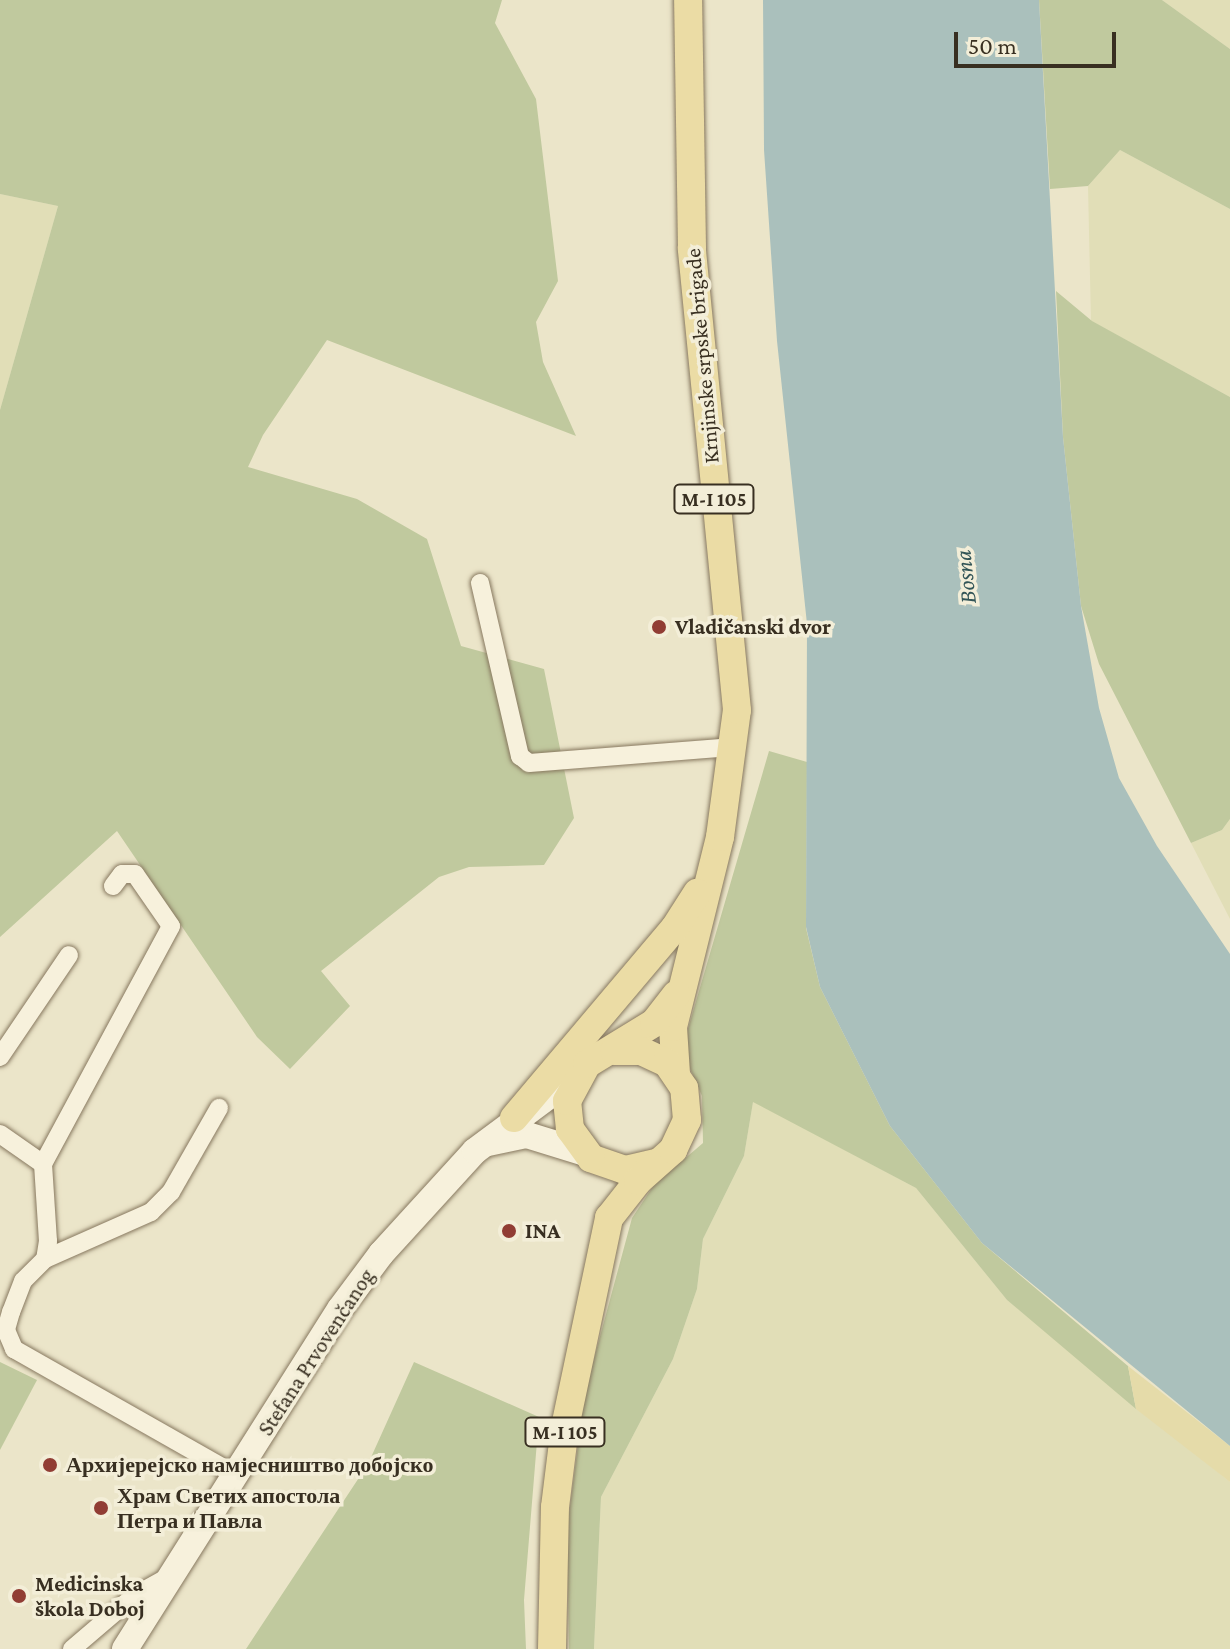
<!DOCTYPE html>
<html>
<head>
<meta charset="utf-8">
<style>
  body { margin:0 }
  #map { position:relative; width:1230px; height:1649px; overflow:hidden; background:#ebe5c9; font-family:"Crimson Pro",serif }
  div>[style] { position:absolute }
  .farmland>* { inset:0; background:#e1deb7 }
  .green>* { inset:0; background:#c0c99e }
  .sand>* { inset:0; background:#e5dba9 }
  .water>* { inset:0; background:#aac0bc }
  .roads { filter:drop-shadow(0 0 2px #87785f) drop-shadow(0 0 2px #87785f) }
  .street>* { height:18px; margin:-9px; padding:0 9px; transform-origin:9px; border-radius:9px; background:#f7f1dc }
  .secondary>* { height:26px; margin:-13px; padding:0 13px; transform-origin:13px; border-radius:13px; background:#f7f1dc }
  .primary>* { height:28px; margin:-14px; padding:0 14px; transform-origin:14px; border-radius:14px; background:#ebdca5 }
  .dots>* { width:22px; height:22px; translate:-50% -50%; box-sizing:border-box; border:4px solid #f3eed8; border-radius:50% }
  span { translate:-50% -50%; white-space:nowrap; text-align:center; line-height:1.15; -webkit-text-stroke:7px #f3eed8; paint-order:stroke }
  .shield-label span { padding:2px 6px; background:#f3eed8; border:2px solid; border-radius:6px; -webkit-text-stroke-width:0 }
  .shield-label { font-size:20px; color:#382f21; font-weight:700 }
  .street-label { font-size:22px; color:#382f21 }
  .poi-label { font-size:22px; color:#382f21; font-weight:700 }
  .left { translate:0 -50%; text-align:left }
  .water-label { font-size:24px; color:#325557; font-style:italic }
  .scale { position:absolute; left:954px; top:32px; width:162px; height:36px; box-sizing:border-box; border:4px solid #382f21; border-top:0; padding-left:10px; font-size:24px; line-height:28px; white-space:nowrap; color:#382f21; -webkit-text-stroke:6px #f3eed8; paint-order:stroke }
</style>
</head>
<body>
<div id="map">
  <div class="farmland">
    <i style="clip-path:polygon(1162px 0,1230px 0,1230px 49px)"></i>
    <i style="clip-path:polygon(1120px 150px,1230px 209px,1230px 397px,1091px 321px,1088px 186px)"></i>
    <i style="clip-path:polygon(0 194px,58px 206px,0 410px)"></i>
    <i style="clip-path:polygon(1230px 819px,1230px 919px,1191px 843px,1222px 830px)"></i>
    <i style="clip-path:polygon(753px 1101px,916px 1188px,1007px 1300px,1230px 1482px,1230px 1649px,594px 1649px,601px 1497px,673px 1359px,697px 1289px,703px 1239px,744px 1156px)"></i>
  </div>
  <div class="green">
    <i style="clip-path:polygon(0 0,502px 0,495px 23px,536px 99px,558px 281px,536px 322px,543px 362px,576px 436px,327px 340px,263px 435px,248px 467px,357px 499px,427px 539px,461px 646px,544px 669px,574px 818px,544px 865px,469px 867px,439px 877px,321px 971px,350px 1006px,290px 1069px,257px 1037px,117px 831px,0 937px,0 410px,58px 206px,0 194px)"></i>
    <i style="clip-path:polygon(1039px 0,1162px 0,1230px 49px,1230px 209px,1120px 150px,1088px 186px,1050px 189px)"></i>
    <i style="clip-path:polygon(1056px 291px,1092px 321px,1230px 397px,1230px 819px,1222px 830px,1191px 843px,1099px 664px,1081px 606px,1063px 437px)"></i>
    <i style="clip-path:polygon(769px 751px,807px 762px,806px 928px,820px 987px,890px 1126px,982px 1243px,1128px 1366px,1136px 1409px,1007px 1300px,916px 1188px,753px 1102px,744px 1156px,703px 1239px,697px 1289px,673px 1359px,601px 1497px,594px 1649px,569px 1649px,567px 1529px,585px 1392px,632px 1218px,654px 1185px,703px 1143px,702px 1096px,686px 1059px,685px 1039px)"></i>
    <i style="clip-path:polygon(0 1362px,37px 1380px,0 1450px)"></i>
    <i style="clip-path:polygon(414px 1362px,539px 1417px,524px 1600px,526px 1649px,246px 1649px,368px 1464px)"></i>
  </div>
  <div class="sand">
    <i style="clip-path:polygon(1128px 1366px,1230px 1446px,1230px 1482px,1136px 1409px)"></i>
  </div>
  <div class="water">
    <i style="clip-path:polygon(763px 0,1039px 0,1063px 437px,1081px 606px,1099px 708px,1119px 778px,1157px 846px,1230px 954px,1230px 1446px,982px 1243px,890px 1126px,820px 987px,806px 927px,807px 624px,777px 341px,764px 150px)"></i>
  </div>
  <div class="roads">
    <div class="street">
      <i style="left:480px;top:583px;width:178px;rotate:77deg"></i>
      <i style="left:520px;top:756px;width:11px;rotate:38deg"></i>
      <i style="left:529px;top:763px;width:206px;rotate:-4.5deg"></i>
      <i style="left:0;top:1057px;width:123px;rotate:-55.9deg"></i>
      <i style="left:0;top:1134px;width:52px;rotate:34.9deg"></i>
      <i style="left:43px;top:1164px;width:77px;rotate:86.3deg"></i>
      <i style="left:48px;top:1241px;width:18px;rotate:99deg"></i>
      <i style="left:45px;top:1259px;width:31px;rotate:135deg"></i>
      <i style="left:23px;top:1281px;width:33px;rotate:111deg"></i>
      <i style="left:11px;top:1312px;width:19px;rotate:106deg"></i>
      <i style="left:6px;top:1330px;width:21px;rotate:67deg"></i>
      <i style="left:14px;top:1349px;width:255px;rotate:29.6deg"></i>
      <i style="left:43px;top:1164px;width:270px;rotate:-61.7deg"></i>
      <i style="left:171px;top:926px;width:63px;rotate:-124.7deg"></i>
      <i style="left:135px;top:874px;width:13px;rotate:180deg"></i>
      <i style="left:122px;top:874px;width:15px;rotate:127deg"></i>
      <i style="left:45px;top:1259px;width:116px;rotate:-23.9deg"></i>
      <i style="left:151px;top:1212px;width:28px;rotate:-45deg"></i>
      <i style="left:171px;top:1192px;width:97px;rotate:-60.3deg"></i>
      <i style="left:72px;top:1649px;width:82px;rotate:-40.5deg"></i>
      <i style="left:134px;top:1596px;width:39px;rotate:-29deg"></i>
    </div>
    <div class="secondary">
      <i style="left:488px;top:1143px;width:40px;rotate:-12deg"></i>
      <i style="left:527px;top:1135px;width:61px;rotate:17.2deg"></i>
      <i style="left:125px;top:1649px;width:402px;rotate:-57.7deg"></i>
      <i style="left:340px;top:1309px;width:69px;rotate:-53.3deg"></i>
      <i style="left:381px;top:1254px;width:139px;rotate:-47.6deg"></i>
      <i style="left:475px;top:1151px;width:127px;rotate:-36.7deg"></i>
    </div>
    <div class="primary">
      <i style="left:676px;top:1074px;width:47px;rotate:-93.7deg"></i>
      <i style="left:673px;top:1027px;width:196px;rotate:-76.1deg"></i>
      <i style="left:720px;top:837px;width:128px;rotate:-82.4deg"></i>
      <i style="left:737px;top:710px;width:464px;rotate:-95.6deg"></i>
      <i style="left:692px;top:248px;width:248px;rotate:-90.9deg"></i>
      <i style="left:514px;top:1118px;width:248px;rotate:-49.8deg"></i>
      <i style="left:674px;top:929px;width:43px;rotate:-57.4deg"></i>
      <i style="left:656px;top:1163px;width:32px;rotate:167deg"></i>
      <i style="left:625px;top:1170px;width:36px;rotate:-161deg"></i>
      <i style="left:591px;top:1158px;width:36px;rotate:-126deg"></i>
      <i style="left:570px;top:1129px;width:28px;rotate:-96deg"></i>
      <i style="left:567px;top:1101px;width:42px;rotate:-61.6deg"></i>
      <i style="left:587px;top:1064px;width:79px;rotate:-31.5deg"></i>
      <i style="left:654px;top:1023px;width:36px;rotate:-52deg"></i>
      <i style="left:552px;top:1649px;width:142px;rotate:-88.8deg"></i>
      <i style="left:555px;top:1507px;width:81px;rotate:-82.9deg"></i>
      <i style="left:565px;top:1427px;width:214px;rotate:-78.1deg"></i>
      <i style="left:609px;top:1218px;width:47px;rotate:-51.9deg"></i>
      <i style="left:638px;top:1181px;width:47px;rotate:-41.5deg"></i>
      <i style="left:673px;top:1150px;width:33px;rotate:-65deg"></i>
      <i style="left:687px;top:1120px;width:32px;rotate:-95deg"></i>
      <i style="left:684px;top:1088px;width:30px;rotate:-124deg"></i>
      <i style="left:667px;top:1063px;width:29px;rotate:-155deg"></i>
      <i style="left:641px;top:1051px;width:27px;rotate:180deg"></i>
    </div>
  </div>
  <div class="dots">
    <i style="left:659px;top:627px;background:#913d34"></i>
    <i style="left:509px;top:1231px;background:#913d34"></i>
    <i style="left:50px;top:1465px;background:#913d34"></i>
    <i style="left:101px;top:1508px;background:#913d34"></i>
    <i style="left:19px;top:1596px;background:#913d34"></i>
  </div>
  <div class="shield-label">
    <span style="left:714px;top:499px">M-I 105</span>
    <span style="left:565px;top:1432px">M-I 105</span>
  </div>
  <div class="street-label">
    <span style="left:702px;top:356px;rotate:-95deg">Krnjinske srpske brigade</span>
    <span style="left:316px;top:1352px;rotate:-57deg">Stefana Prvovenčanog</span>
  </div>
  <div class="poi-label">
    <span class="left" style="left:675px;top:627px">Vladičanski dvor</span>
    <span class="left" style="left:525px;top:1231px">INA</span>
    <span class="left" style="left:66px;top:1465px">Архијерејско намјесништво добојско</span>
    <span class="left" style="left:117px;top:1508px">Храм Светих апостола<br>Петра и Павла</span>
    <span class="left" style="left:35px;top:1596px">Medicinska<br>škola Doboj</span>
  </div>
  <div class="water-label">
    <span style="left:965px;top:577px;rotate:-96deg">Bosna</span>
  </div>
  <div class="scale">50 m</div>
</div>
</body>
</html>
